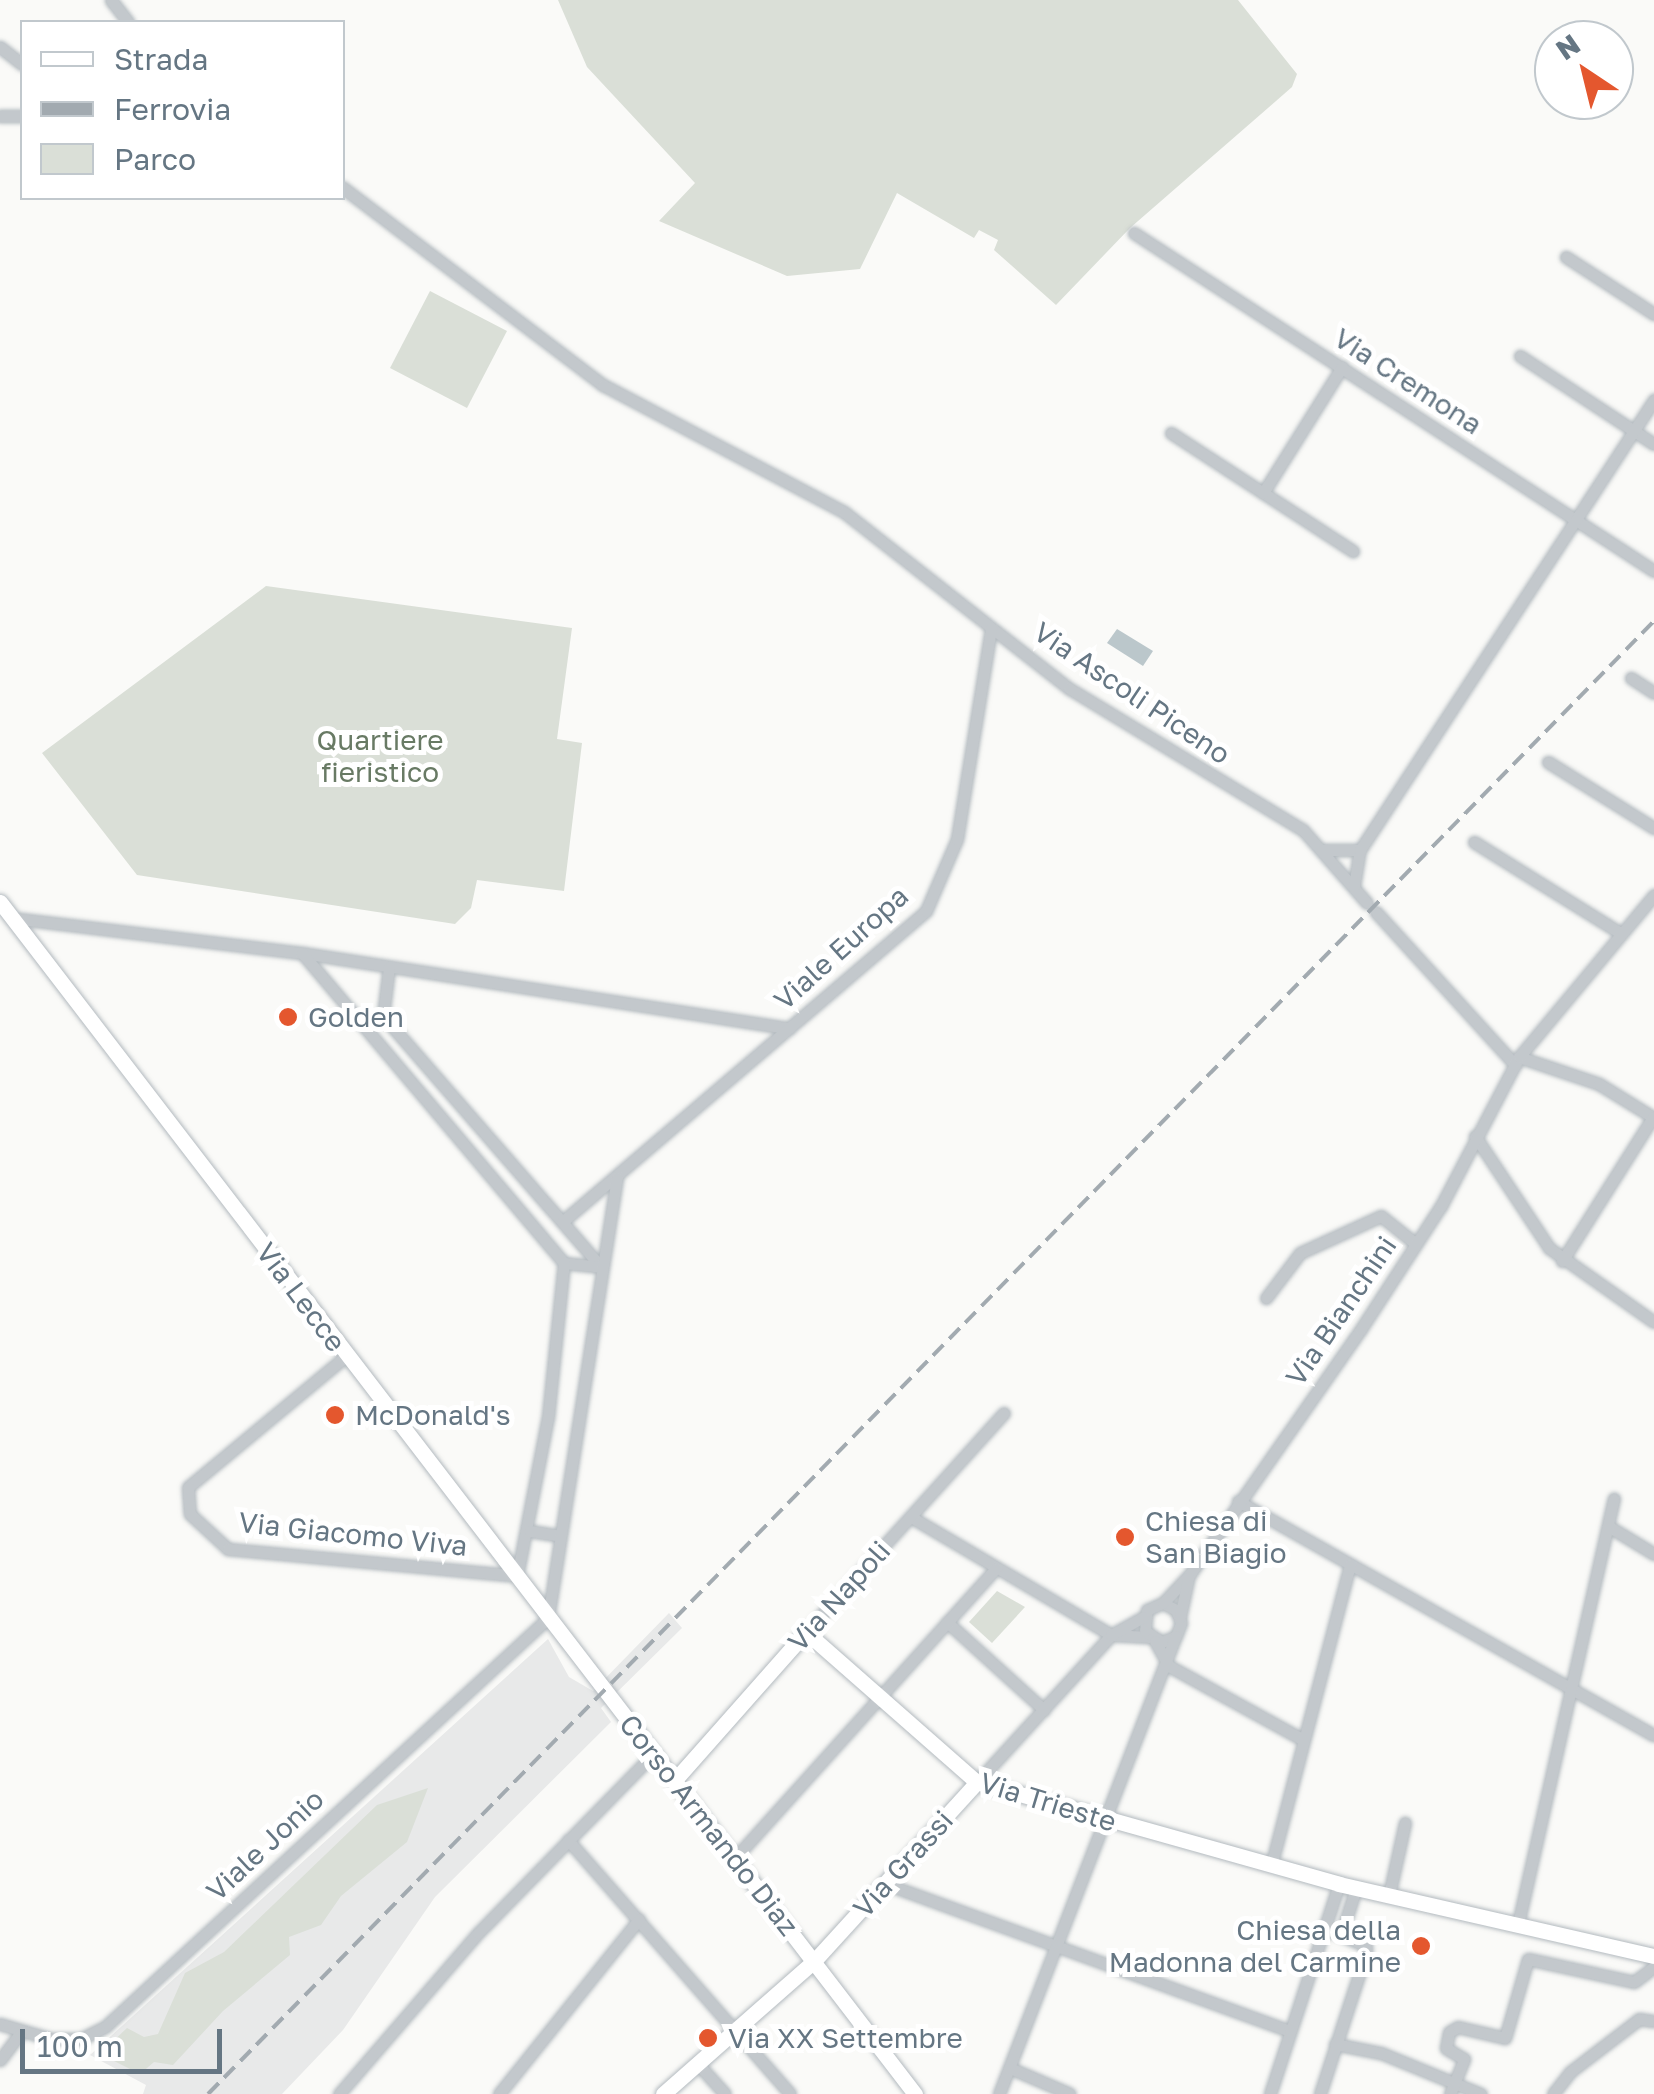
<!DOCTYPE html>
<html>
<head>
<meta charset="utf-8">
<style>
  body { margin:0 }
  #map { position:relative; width:1654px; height:2094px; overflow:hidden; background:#fafaf8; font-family:"Golos Text",sans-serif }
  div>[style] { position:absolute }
  .built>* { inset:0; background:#e8e9e9 }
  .green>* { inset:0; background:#dadfd7 }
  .water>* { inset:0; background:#bbc7cb }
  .roads { filter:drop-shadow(0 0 2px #b3babf) drop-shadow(0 0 2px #b3babf) }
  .street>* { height:11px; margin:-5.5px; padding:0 5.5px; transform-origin:5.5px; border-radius:5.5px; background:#c3c8cc }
  .secondary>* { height:15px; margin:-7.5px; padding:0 7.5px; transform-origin:7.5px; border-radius:7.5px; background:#fff }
  .rail>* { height:4px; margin-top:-2px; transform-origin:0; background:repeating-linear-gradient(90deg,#a2aab0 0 15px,transparent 0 23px) }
  .dots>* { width:28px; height:28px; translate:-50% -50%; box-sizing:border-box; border:5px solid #fff; border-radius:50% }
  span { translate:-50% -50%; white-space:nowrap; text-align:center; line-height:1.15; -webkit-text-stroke:10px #fff; paint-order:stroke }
  .street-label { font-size:28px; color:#657683 }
  .park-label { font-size:28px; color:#687a64 }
  .poi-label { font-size:28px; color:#657683 }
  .left { translate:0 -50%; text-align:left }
  .right { translate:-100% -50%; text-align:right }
  .legend { position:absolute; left:20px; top:20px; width:325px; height:180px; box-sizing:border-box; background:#fff; border:2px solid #c1c8cd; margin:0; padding:12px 18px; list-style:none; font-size:30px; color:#657683 }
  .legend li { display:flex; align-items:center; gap:20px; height:50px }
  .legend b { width:50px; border:2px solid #c1c8cd }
  .north { position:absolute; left:1534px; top:20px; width:100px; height:100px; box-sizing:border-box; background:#fff; border:2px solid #c1c8cd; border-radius:50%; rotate:325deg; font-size:28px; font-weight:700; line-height:40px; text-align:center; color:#657683 }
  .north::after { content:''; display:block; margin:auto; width:35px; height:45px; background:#e4572e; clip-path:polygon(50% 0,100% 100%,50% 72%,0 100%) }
  .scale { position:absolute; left:20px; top:2029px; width:202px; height:45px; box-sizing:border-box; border:5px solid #657683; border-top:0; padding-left:12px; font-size:30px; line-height:35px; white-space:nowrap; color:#657683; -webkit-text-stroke:8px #fff; paint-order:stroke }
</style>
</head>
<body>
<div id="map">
  <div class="built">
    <i style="clip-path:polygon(669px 1613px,682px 1628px,601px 1708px,611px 1722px,435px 1897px,343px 2030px,282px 2094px,143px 2094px,146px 2085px,90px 2055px,548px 1639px,569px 1677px,593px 1691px)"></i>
  </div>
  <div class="green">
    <i style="clip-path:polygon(558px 0,1238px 0,1297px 74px,1292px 87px,1130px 228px,1056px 305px,994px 250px,998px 240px,979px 230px,974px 238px,897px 193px,860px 269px,787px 276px,659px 221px,695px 183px,587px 67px)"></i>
    <i style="clip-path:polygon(430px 291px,507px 331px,467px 408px,390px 368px)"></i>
    <i style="clip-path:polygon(266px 586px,572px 628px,557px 739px,582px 743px,564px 891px,477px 880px,471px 908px,455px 924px,137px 875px,42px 753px)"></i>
    <i style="clip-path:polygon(997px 1591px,1025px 1607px,992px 1643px,969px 1622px)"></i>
    <i style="clip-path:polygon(428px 1788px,407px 1842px,341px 1896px,321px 1925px,289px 1937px,290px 1955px,223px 2011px,173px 2065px,154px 2062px,140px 2074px,110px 2059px,108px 2046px,127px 2028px,144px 2037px,158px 2034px,185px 1973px,224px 1952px,377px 1805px)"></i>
  </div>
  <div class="water">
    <i style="clip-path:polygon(1117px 629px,1153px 651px,1143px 666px,1107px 643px)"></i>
  </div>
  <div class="roads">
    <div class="street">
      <i style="left:111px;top:0;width:28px;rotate:52deg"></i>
      <i style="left:0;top:47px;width:28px;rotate:38deg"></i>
      <i style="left:0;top:116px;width:22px"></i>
      <i style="left:342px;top:187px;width:328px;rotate:37.2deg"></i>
      <i style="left:603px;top:385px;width:272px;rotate:27.8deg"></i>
      <i style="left:844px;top:512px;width:287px;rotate:38.1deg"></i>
      <i style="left:1070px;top:689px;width:272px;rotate:31.2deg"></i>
      <i style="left:1303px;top:830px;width:97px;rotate:48.8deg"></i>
      <i style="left:1134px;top:233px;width:620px;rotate:33.02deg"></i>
      <i style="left:1566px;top:257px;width:105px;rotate:32.9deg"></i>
      <i style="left:1520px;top:356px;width:160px;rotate:33.3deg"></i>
      <i style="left:1171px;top:433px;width:217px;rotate:33deg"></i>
      <i style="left:1263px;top:493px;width:149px;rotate:-57.9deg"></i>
      <i style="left:1631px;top:678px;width:27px;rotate:33deg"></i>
      <i style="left:1548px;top:762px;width:125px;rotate:31.9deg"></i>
      <i style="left:1474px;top:842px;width:174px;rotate:31.9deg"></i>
      <i style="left:1322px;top:850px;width:38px"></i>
      <i style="left:1354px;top:886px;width:36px;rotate:-81deg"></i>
      <i style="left:1360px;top:850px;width:538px;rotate:-56.84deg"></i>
      <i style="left:1376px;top:912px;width:207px;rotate:47.7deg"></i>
      <i style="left:12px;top:918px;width:292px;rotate:6.9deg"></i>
      <i style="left:302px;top:953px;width:493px;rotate:8.8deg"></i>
      <i style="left:302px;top:953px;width:406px;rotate:49.8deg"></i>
      <i style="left:389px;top:967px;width:49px;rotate:97deg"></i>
      <i style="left:383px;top:1016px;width:332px;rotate:49deg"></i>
      <i style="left:1519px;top:1057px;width:84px;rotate:18.6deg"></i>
      <i style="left:1599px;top:1084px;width:65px;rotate:31.7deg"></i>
      <i style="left:1475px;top:1136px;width:134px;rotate:56.5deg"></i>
      <i style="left:1549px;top:1248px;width:128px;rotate:35.2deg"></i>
      <i style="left:562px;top:1222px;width:479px;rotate:-40.5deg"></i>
      <i style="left:926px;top:911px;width:78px;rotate:-66.7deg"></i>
      <i style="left:957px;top:839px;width:214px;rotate:-80.8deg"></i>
      <i style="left:1562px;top:1261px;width:170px;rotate:-57.7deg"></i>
      <i style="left:564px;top:1263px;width:37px;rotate:6deg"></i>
      <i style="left:1266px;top:1298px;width:56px;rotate:-52.9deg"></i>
      <i style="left:1300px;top:1253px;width:89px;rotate:-24.6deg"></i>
      <i style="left:1381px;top:1216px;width:45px;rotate:38.7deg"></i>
      <i style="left:346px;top:1356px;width:205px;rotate:140.3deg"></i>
      <i style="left:188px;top:1487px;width:27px;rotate:86deg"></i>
      <i style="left:190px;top:1514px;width:52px;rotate:42.6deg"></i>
      <i style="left:228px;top:1549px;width:290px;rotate:5.3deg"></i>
      <i style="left:517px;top:1576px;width:162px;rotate:-79deg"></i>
      <i style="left:548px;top:1417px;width:155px;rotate:-84.1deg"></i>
      <i style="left:1238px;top:1501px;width:477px;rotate:29.4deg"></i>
      <i style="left:911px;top:1517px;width:232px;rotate:30.5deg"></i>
      <i style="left:1111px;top:1635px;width:38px;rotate:3deg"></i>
      <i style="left:1608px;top:1526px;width:54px;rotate:31.3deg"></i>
      <i style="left:530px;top:1531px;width:31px;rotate:9deg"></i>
      <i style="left:1163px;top:1603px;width:15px;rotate:28deg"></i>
      <i style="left:1176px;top:1610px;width:14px;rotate:69deg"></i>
      <i style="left:1181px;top:1623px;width:14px;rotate:111deg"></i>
      <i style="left:1176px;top:1636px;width:15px;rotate:157deg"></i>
      <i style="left:1162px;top:1642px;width:20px;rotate:-147deg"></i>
      <i style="left:1145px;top:1631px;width:21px;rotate:-85deg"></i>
      <i style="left:1147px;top:1610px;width:17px;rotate:-24deg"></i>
      <i style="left:1163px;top:1603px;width:40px;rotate:-47deg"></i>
      <i style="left:1190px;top:1574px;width:299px;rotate:-55.1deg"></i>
      <i style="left:1361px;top:1329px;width:147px;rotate:-57deg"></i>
      <i style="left:1441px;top:1206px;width:168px;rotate:-62.4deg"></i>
      <i style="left:1519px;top:1057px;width:211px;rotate:-50.2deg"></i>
      <i style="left:1180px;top:1617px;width:40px;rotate:-78deg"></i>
      <i style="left:947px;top:1622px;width:131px;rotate:42.2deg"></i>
      <i style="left:806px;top:1632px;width:295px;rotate:-47.9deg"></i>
      <i style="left:1155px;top:1641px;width:29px;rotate:61deg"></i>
      <i style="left:1169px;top:1666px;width:152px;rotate:28.8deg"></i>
      <i style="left:977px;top:1782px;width:199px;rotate:-47.6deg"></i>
      <i style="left:1111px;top:1635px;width:37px;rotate:-29deg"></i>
      <i style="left:568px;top:1840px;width:337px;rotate:48.8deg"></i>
      <i style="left:735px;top:1858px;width:390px;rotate:-48deg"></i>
      <i style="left:1271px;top:1866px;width:312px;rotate:-75.3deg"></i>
      <i style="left:886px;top:1884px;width:429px;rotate:20deg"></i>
      <i style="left:1389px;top:1895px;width:74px;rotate:-77.5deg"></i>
      <i style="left:1518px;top:1924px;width:436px;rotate:-77.3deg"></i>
      <i style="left:1341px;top:1935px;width:49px;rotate:-72.3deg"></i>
      <i style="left:0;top:2024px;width:53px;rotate:16.4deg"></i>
      <i style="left:51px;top:2039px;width:30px"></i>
      <i style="left:81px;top:2039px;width:28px;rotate:-27deg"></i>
      <i style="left:106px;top:2026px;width:602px;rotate:-42.71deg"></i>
      <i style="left:548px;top:1618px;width:446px;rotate:-81.1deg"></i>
      <i style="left:1335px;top:2044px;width:47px;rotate:11.1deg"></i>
      <i style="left:1381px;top:2053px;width:108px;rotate:22.3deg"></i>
      <i style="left:0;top:2060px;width:31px;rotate:-53deg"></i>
      <i style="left:698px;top:2064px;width:40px;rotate:48deg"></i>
      <i style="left:1010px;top:2068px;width:65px;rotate:23.4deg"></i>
      <i style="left:339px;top:2094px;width:213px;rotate:-49.2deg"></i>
      <i style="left:478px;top:1933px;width:250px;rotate:-45.6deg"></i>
      <i style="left:499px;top:2094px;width:224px;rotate:-51.3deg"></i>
      <i style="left:999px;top:2094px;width:491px;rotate:-68.9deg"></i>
      <i style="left:1270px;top:2094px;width:221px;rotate:-71.8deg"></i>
      <i style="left:1320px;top:2094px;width:148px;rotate:-71.9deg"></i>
      <i style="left:1366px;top:1953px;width:7px;rotate:-90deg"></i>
      <i style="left:1366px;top:1946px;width:47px;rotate:-156.2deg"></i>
      <i style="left:1450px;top:2094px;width:38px;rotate:-68deg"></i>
      <i style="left:1464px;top:2059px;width:21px;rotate:-149deg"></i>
      <i style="left:1446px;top:2048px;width:16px;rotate:-79deg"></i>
      <i style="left:1449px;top:2032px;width:10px;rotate:-29deg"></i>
      <i style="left:1458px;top:2027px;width:48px;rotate:13.2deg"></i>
      <i style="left:1505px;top:2038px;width:82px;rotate:-73.8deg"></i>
      <i style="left:1528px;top:1959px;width:108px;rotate:12.2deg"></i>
      <i style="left:1634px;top:1982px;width:25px;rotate:-37deg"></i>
      <i style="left:1553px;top:2094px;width:28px;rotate:-52deg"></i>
      <i style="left:1570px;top:2072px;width:87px;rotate:-37.5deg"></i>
      <i style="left:1639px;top:2019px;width:15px;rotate:8deg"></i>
    </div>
    <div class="secondary">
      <i style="left:0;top:902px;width:1503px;rotate:52.49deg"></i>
      <i style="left:674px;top:1781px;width:199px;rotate:-48.5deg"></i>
      <i style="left:806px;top:1632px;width:227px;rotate:41.3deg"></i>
      <i style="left:977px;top:1782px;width:376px;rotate:15.7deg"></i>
      <i style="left:1339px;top:1884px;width:323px;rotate:12.9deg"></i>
      <i style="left:663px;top:2094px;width:203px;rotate:-41.4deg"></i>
      <i style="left:815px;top:1960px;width:241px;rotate:-47.7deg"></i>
    </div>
  </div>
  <div class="rail">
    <i style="left:208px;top:2094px;width:2064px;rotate:-45.53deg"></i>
  </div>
  <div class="dots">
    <i style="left:288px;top:1017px;background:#e4572e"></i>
    <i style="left:335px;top:1415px;background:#e4572e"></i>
    <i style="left:1125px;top:1537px;background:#e4572e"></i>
    <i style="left:1421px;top:1946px;background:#e4572e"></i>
    <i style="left:708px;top:2038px;background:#e4572e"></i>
  </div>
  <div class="street-label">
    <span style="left:1408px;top:381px;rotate:33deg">Via Cremona</span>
    <span style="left:1132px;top:693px;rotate:34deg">Via Ascoli Piceno</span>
    <span style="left:841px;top:948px;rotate:-42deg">Viale Europa</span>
    <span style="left:301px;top:1297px;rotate:53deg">Via Lecce</span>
    <span style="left:1341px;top:1311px;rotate:-56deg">Via Bianchini</span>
    <span style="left:353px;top:1534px;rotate:6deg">Via Giacomo Viva</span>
    <span style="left:839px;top:1596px;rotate:-48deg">Via Napoli</span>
    <span style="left:1048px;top:1802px;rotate:17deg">Via Trieste</span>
    <span style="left:709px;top:1825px;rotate:52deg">Corso Armando Diaz</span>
    <span style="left:265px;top:1845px;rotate:-43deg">Viale Jonio</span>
    <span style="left:903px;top:1864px;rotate:-48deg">Via Grassi</span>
  </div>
  <div class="park-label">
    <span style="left:380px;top:756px">Quartiere<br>fieristico</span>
  </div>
  <div class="poi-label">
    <span class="left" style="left:308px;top:1017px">Golden</span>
    <span class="left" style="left:355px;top:1415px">McDonald's</span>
    <span class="left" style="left:1145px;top:1537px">Chiesa di<br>San Biagio</span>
    <span class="right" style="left:1401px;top:1946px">Chiesa della<br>Madonna del Carmine</span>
    <span class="left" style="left:728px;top:2038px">Via XX Settembre</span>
  </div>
  <ul class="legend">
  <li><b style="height:12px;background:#fff"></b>Strada</li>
  <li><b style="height:12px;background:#a2aab0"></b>Ferrovia</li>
  <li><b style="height:28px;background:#dadfd7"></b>Parco</li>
  </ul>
  <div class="north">N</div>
  <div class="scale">100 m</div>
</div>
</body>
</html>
